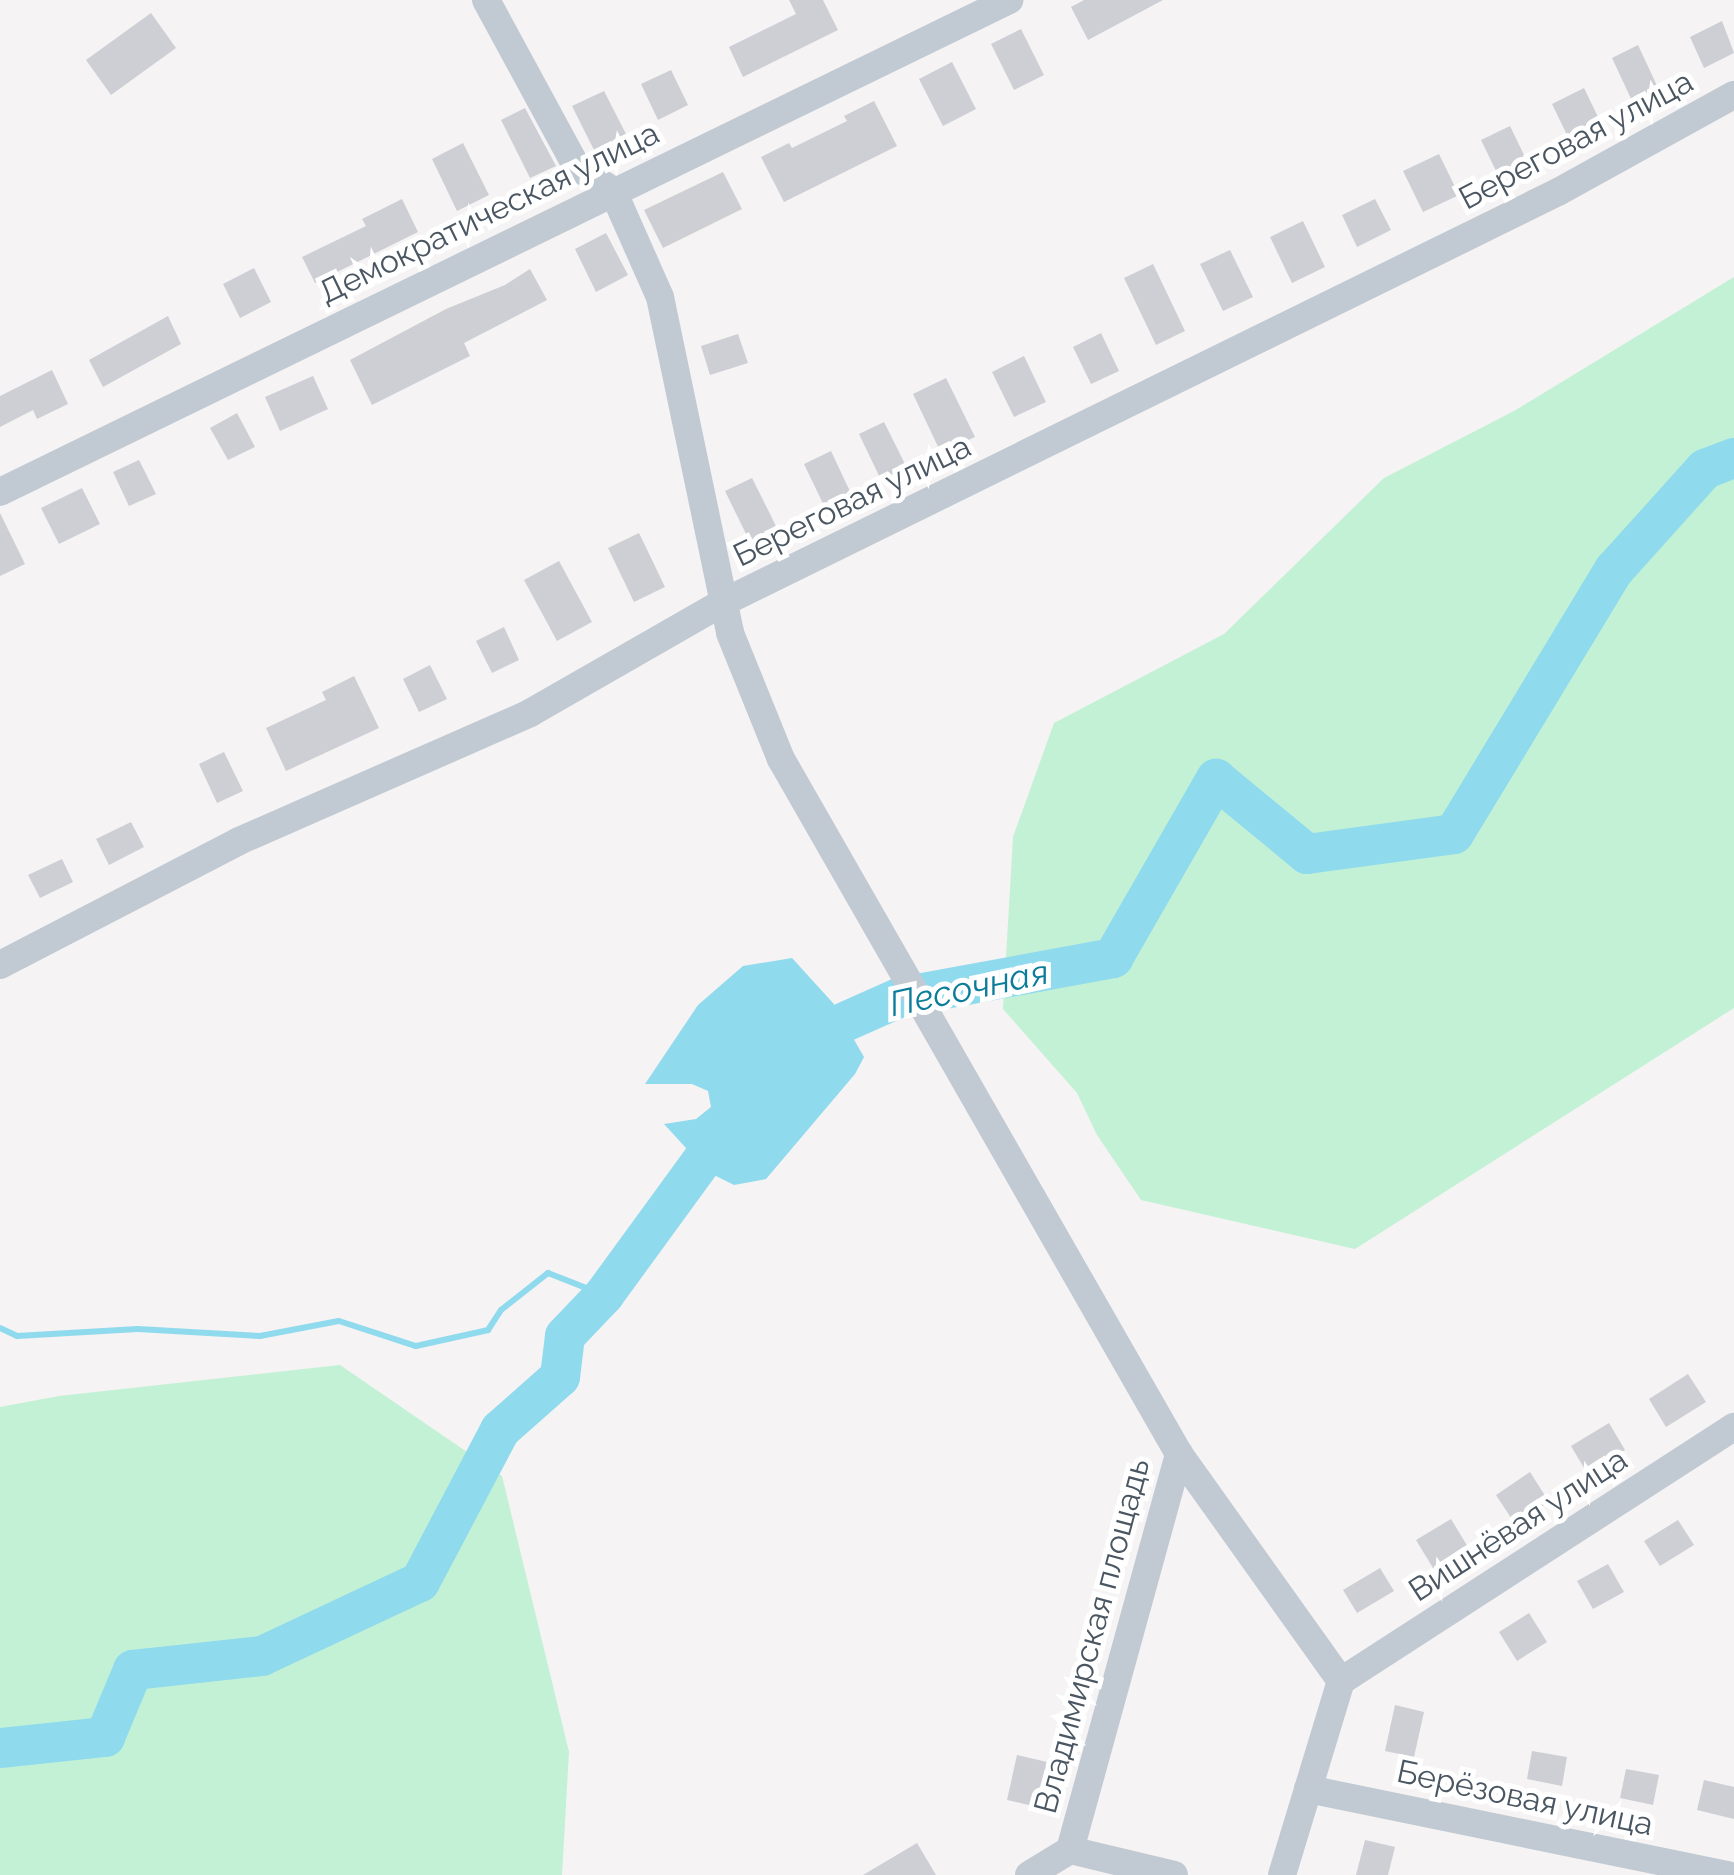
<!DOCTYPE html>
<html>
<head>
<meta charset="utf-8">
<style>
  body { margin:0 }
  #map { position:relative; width:1734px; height:1875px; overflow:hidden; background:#f5f3f3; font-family:Raleway,sans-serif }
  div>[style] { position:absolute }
  .green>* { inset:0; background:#c3f1d5 }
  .water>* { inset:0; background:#90daee }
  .stream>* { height:6px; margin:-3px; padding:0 3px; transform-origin:3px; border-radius:3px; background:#90daee }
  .river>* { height:40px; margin:-20px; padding:0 20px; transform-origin:20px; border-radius:20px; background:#90daee }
  .building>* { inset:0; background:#cdcfd5 }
  .minor>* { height:28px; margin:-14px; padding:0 14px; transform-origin:14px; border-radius:14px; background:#c1cad2 }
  span { translate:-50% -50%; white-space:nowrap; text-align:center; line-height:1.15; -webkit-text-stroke:10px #fff; paint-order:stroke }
  .street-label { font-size:32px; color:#4a5661 }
  .water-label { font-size:35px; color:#0c7c9b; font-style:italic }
</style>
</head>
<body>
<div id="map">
  <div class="green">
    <i style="clip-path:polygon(1734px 277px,1734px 1008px,1355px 1249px,1141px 1200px,1097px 1135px,1077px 1093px,1003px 1009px,1013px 837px,1054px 723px,1224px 634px,1384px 478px,1514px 411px)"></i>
    <i style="clip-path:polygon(340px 1365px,502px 1476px,569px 1752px,562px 1875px,0 1875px,0 1407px,59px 1396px)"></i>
  </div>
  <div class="water">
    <i style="clip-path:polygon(792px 958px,833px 1003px,864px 1057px,855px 1074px,766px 1179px,734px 1185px,708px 1172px,664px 1124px,696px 1119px,711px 1107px,708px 1091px,692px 1084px,645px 1084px,698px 1005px,743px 966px)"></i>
  </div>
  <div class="stream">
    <i style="left:0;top:1328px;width:19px;rotate:25deg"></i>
    <i style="left:17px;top:1336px;width:121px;rotate:-3.3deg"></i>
    <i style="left:138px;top:1329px;width:122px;rotate:3.3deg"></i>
    <i style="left:260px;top:1336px;width:80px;rotate:-10.8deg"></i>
    <i style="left:339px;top:1321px;width:81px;rotate:18deg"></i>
    <i style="left:416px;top:1346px;width:74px;rotate:-12.5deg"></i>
    <i style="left:488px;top:1330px;width:24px;rotate:-57deg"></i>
    <i style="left:501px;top:1310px;width:60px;rotate:-38.2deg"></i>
    <i style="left:548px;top:1273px;width:60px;rotate:21.4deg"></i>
  </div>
  <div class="river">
    <i style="left:793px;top:1045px;width:118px;rotate:-24deg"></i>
    <i style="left:901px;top:997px;width:216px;rotate:-10.4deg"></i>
    <i style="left:1113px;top:958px;width:207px;rotate:-60.1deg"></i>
    <i style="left:1216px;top:779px;width:118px;rotate:39.5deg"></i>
    <i style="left:1307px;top:854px;width:148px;rotate:-7.7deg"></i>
    <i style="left:1454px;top:834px;width:309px;rotate:-58.8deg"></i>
    <i style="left:1614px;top:570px;width:136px;rotate:-48deg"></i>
    <i style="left:1705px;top:469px;width:31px;rotate:-21deg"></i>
    <i style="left:0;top:1748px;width:106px;rotate:-6deg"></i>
    <i style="left:105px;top:1737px;width:73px;rotate:-67.3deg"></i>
    <i style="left:133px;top:1670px;width:130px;rotate:-6.2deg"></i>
    <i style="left:262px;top:1656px;width:174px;rotate:-25.1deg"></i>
    <i style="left:420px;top:1582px;width:172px;rotate:-62.2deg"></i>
    <i style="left:500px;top:1430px;width:80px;rotate:-41.5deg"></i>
    <i style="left:560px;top:1377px;width:41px;rotate:-83deg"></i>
    <i style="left:565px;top:1336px;width:57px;rotate:-46.4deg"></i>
    <i style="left:604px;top:1295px;width:219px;rotate:-53.9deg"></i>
  </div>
  <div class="building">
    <i style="clip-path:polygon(789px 0,823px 0,838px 30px,743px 77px,729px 47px,796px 14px)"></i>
    <i style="clip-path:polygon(1084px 0,1163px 0,1088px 40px,1071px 7px)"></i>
    <i style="clip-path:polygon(151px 13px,176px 48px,111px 95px,86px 60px)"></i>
    <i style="clip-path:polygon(1722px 21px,1734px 53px,1704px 68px,1690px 37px)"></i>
    <i style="clip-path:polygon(1021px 29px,1044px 75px,1014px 90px,991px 44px)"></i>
    <i style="clip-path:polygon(1638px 45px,1659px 90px,1633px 103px,1612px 58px)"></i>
    <i style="clip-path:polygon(952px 62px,976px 109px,943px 126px,919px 79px)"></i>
    <i style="clip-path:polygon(671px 70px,688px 105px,658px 120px,641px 84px)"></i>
    <i style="clip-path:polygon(1584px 88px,1600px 121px,1568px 137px,1552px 104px)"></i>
    <i style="clip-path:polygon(604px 91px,626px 134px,594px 150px,572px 106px)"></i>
    <i style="clip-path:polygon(874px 101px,897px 146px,784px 202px,761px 157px,789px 143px,792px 148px,847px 121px,844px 116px)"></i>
    <i style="clip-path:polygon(525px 108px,556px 166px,530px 178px,501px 120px)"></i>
    <i style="clip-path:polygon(1510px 126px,1527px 161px,1498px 175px,1481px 140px)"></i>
    <i style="clip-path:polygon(463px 143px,489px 195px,457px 211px,432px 159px)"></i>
    <i style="clip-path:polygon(1439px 154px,1459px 195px,1423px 212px,1403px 171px)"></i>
    <i style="clip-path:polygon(723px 172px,742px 209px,663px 248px,644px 210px)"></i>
    <i style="clip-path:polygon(402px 199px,418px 232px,315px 283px,302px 257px,366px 226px,362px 219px)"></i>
    <i style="clip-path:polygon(1375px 199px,1391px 230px,1357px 247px,1342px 215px)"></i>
    <i style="clip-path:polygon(1303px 221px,1325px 267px,1292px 283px,1270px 237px)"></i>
    <i style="clip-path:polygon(606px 233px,628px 275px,596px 292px,575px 249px)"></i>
    <i style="clip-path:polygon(1230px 250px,1253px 297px,1223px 311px,1200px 264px)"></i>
    <i style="clip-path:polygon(1153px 264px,1185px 331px,1156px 345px,1124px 278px)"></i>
    <i style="clip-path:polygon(254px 268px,271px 302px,240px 318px,223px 284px)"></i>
    <i style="clip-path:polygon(530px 269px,547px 300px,464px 343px,470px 356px,372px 405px,350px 360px,446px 309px,505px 285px)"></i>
    <i style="clip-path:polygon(168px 316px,181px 344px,103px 387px,89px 360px)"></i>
    <i style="clip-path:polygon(1101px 333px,1119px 371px,1091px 384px,1073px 347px)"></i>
    <i style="clip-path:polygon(738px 334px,748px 363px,710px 375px,701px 346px)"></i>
    <i style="clip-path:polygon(1024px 356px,1046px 402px,1014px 417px,992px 372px)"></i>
    <i style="clip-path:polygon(52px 370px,68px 404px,37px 419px,33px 410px,0 427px,0 396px)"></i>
    <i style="clip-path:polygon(313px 376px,328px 409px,280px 431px,265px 397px)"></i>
    <i style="clip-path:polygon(946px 378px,975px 437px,941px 453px,913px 394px)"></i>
    <i style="clip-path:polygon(237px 413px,255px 447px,228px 460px,210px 428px)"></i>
    <i style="clip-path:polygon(884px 422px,908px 470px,882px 482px,859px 434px)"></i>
    <i style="clip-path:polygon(831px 451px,855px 502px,828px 514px,804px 464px)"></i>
    <i style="clip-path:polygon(139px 460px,156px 494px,129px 506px,113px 472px)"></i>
    <i style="clip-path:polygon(752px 478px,778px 530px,751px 544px,725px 491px)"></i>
    <i style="clip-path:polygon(82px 488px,100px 524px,59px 544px,41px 508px)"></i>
    <i style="clip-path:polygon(0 513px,25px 564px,0 576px)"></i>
    <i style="clip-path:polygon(639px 533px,665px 587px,634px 602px,608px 548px)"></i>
    <i style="clip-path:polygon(559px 561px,592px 622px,557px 641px,524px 580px)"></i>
    <i style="clip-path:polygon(504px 627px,519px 660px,492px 673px,476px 641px)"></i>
    <i style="clip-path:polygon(430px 665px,447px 699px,419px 712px,403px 679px)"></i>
    <i style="clip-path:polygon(354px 676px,379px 728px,286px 771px,266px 728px,326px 700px,322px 692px)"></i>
    <i style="clip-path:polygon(224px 752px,243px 791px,217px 803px,199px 764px)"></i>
    <i style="clip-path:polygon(131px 822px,144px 847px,109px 865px,96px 839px)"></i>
    <i style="clip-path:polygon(62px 859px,73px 882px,40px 898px,28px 875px)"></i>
    <i style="clip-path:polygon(1688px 1374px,1706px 1402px,1666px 1427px,1649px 1399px)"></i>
    <i style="clip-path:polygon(1609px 1423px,1625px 1450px,1587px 1473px,1571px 1446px)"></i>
    <i style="clip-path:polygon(1530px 1472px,1549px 1502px,1515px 1524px,1496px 1495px)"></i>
    <i style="clip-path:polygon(1451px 1519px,1468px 1547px,1433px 1568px,1416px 1540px)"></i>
    <i style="clip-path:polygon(1678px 1520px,1694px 1545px,1660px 1566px,1644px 1541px)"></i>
    <i style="clip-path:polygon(1608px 1564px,1624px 1592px,1593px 1609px,1577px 1581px)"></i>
    <i style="clip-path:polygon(1380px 1568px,1394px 1591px,1357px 1613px,1343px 1590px)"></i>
    <i style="clip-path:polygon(1529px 1613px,1547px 1642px,1517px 1661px,1499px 1632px)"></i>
    <i style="clip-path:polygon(1395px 1705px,1424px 1712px,1414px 1757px,1385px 1751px)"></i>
    <i style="clip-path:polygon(1532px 1751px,1567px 1757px,1562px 1786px,1527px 1779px)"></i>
    <i style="clip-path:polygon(1017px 1755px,1047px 1762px,1037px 1807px,1007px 1800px)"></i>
    <i style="clip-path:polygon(1626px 1769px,1659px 1775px,1653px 1805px,1620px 1798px)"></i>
    <i style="clip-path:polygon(1704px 1780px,1734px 1787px,1734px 1819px,1697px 1810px)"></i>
    <i style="clip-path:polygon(1365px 1840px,1395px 1847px,1388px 1875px,1356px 1875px)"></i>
    <i style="clip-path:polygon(917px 1843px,936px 1875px,863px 1875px)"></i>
  </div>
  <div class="minor">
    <i style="left:486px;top:0;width:189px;rotate:61.5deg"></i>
    <i style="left:576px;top:166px;width:45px;rotate:34deg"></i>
    <i style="left:613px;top:191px;width:116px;rotate:66.1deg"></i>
    <i style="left:660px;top:297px;width:343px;rotate:78.2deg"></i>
    <i style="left:730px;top:633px;width:136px;rotate:68deg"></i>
    <i style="left:781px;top:759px;width:801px;rotate:60.2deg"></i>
    <i style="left:1179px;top:1454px;width:279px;rotate:54.5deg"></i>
    <i style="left:0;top:492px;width:1123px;rotate:-25.99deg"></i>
    <i style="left:0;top:965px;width:269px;rotate:-27.4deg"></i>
    <i style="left:239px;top:841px;width:318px;rotate:-23.7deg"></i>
    <i style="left:530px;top:713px;width:221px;rotate:-29.8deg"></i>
    <i style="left:722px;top:603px;width:932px;rotate:-26.18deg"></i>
    <i style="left:1558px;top:192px;width:201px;rotate:-28.9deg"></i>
    <i style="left:1341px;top:1681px;width:468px;rotate:-32.9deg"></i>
    <i style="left:1308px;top:1789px;width:429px;rotate:11.6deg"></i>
    <i style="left:1070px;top:1850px;width:411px;rotate:-74.6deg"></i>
    <i style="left:1070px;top:1850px;width:107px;rotate:13.5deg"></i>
    <i style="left:1029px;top:1875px;width:48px;rotate:-31.4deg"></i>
    <i style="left:1282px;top:1875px;width:203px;rotate:-73.1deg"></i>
  </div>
  <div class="street-label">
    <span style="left:1576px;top:140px;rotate:-28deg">Береговая улица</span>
    <span style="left:489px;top:213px;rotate:-26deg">Демократическая улица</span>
    <span style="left:852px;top:501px;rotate:-26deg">Береговая улица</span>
    <span style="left:1518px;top:1525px;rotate:-33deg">Вишнёвая улица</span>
    <span style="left:1092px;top:1636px;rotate:-75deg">Владимирская площадь</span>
    <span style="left:1525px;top:1798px;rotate:12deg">Берёзовая улица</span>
  </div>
  <div class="water-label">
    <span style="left:969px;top:988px;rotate:-12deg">Песочная</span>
  </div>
</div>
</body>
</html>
